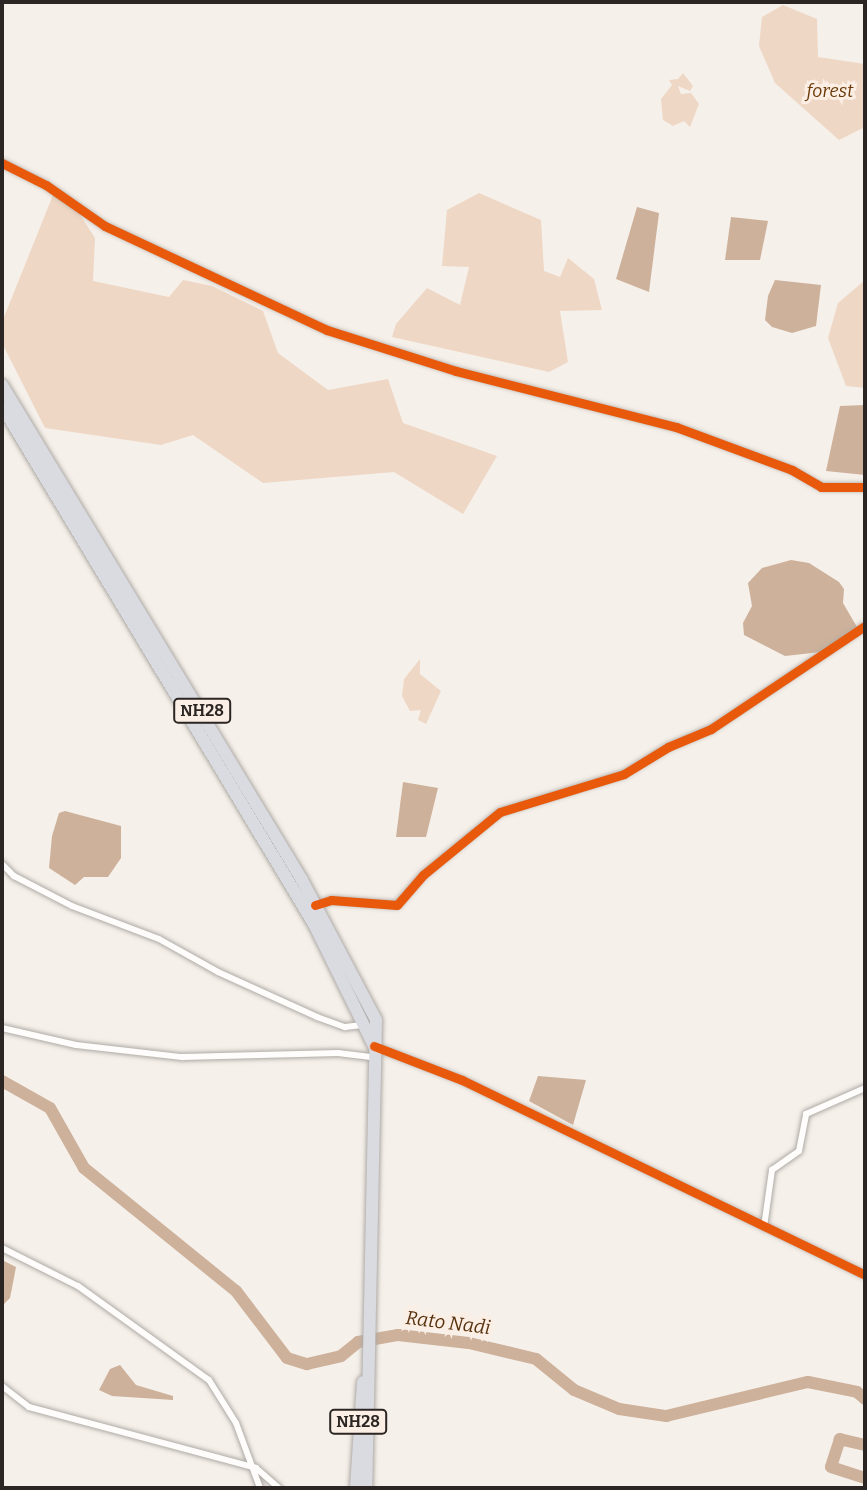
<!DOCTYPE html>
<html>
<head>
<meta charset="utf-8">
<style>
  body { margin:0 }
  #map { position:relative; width:867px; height:1490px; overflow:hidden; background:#f6f0ea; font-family:Bitter,serif }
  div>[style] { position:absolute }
  .green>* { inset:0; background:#efd7c5 }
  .water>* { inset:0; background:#cdb19b }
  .river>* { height:12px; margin:-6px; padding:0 6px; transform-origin:6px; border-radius:6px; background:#cdb19b }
  .roads { filter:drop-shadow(0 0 2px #aeaaa5) drop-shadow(0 0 2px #aeaaa5) }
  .street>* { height:6px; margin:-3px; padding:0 3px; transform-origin:3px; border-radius:3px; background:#fefdfc }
  .highway>* { height:12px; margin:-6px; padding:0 6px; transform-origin:6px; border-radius:6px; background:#dadae1 }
  .cycleway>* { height:9px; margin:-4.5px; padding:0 4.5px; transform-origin:4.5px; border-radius:4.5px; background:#e8590c }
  span { translate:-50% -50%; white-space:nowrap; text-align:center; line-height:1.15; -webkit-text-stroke:6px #fbefe5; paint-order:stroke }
  .shield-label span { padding:2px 5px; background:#fbefe5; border:2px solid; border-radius:5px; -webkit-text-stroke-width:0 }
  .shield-label { font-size:16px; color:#2b2623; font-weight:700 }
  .park-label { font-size:18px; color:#6a3906; font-style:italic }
  .water-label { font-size:19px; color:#57310e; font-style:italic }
  .frame { position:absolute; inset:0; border:4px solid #2b2623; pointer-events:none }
</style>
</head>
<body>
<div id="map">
  <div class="green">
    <i style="clip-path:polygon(783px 5px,817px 19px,818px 57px,865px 64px,865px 127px,839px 140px,775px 83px,759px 46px,762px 17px)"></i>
    <i style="clip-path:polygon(683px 73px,693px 86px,690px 91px,678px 86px,681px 94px,691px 93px,699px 104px,690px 127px,684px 121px,673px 126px,663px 120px,662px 110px,661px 99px,672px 85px,669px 80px,678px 79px)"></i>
    <i style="clip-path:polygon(479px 193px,541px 220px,544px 271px,560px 277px,568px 258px,594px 279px,602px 310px,560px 311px,568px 362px,549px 372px,392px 337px,396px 324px,427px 288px,460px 305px,469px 267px,442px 266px,447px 210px)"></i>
    <i style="clip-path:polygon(53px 195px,79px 213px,95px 238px,93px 281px,169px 297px,183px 280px,212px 286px,263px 311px,278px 353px,328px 390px,388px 379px,403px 423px,497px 456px,463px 514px,394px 472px,263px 483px,193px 435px,161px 445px,45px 428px,2px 343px,2px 322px)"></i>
    <i style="clip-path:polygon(865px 280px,865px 388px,846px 386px,828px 338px,838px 303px)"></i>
    <i style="clip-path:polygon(420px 659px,420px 674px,441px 691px,426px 724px,418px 720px,421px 710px,410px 711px,402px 696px,404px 679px)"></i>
  </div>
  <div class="water">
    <i style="clip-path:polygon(637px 207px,659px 213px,649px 292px,616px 279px)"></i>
    <i style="clip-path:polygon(731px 217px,768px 221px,760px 260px,725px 260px)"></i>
    <i style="clip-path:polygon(775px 280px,821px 285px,816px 326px,792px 333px,772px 327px,765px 320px,768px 296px)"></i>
    <i style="clip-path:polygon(865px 405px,865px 475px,826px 471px,840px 406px)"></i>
    <i style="clip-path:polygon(791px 560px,809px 563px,839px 582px,844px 589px,843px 603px,857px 627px,830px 651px,785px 656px,744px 635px,743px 623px,752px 606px,748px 583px,762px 568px)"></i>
    <i style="clip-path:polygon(403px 782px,438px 788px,426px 837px,396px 837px)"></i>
    <i style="clip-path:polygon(65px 811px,121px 826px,121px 858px,108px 877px,84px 877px,75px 885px,49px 868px,52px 836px,59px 813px)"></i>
    <i style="clip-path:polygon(538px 1076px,586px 1080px,573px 1125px,529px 1101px)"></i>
    <i style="clip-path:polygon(2px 1260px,16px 1267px,10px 1298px,4px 1304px)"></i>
    <i style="clip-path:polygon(120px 1365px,136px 1385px,173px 1396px,173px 1400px,112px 1396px,99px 1390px,110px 1369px)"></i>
  </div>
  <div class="river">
    <i style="left:2px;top:1081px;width:55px;rotate:29.4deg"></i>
    <i style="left:50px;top:1108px;width:69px;rotate:60.5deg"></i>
    <i style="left:84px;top:1168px;width:196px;rotate:39deg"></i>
    <i style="left:236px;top:1291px;width:84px;rotate:52.7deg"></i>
    <i style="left:287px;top:1358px;width:21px;rotate:17deg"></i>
    <i style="left:307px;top:1364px;width:35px;rotate:-13deg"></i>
    <i style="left:341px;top:1356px;width:22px;rotate:-39deg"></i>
    <i style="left:358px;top:1342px;width:41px;rotate:-9.9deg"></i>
    <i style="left:398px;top:1335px;width:71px;rotate:6.4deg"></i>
    <i style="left:469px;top:1343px;width:69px;rotate:13.4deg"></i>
    <i style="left:536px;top:1359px;width:49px;rotate:39.2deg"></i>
    <i style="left:574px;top:1390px;width:49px;rotate:22.9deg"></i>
    <i style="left:619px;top:1409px;width:48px;rotate:8.5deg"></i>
    <i style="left:666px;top:1416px;width:146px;rotate:-13.5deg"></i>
    <i style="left:808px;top:1382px;width:50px;rotate:11.5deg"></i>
    <i style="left:857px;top:1392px;width:11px;rotate:41deg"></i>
    <i style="left:865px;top:1445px;width:26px;rotate:-167deg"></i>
    <i style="left:840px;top:1439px;width:29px;rotate:108deg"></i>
    <i style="left:831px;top:1467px;width:36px;rotate:18deg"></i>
  </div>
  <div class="roads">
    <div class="street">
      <i style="left:2px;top:163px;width:49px;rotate:26.6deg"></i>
      <i style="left:46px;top:185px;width:72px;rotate:34.8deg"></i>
      <i style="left:105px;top:226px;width:245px;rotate:25.1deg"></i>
      <i style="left:327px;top:330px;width:135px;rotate:17.6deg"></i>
      <i style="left:456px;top:371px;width:227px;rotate:14.3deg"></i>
      <i style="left:676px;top:427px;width:124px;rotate:20.3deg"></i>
      <i style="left:792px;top:470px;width:34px;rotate:30deg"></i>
      <i style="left:821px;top:487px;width:44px"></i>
      <i style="left:2px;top:864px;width:17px;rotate:45deg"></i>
      <i style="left:14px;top:876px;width:65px;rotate:27.3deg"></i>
      <i style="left:72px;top:906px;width:93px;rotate:20.8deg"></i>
      <i style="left:159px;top:939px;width:68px;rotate:29.2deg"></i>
      <i style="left:218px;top:972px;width:109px;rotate:24.4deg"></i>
      <i style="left:317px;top:1017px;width:30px;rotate:20deg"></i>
      <i style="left:345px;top:1027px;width:17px;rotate:-7deg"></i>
      <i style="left:315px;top:905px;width:17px;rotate:-17deg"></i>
      <i style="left:331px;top:900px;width:66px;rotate:4.3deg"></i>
      <i style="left:397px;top:905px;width:40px;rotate:-49deg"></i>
      <i style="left:423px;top:875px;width:99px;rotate:-39.3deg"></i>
      <i style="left:500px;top:812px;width:130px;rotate:-17deg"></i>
      <i style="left:624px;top:774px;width:52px;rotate:-31.5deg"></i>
      <i style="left:668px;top:747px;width:47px;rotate:-22.7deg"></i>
      <i style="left:711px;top:729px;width:185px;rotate:-33.8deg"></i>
      <i style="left:2px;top:1028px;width:76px;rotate:12.9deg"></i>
      <i style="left:76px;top:1045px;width:107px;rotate:6.5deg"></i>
      <i style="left:182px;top:1057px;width:156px;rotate:-1.5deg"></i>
      <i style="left:338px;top:1053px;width:35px;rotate:7deg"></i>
      <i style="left:376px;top:1047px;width:92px;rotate:21deg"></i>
      <i style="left:462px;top:1080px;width:448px;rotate:25.8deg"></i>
      <i style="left:764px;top:1227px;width:58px;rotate:-82deg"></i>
      <i style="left:772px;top:1170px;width:33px;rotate:-35deg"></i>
      <i style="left:799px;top:1151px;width:38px;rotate:-79deg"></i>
      <i style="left:806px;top:1114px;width:64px;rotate:-23.8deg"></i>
      <i style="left:2px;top:1248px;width:85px;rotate:26.6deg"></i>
      <i style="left:78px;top:1286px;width:161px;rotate:35.7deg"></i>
      <i style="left:209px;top:1380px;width:51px;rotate:57.9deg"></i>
      <i style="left:236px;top:1423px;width:69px;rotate:69.7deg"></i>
      <i style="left:2px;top:1386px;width:34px;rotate:38deg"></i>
      <i style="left:29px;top:1407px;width:235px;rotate:15deg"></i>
      <i style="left:256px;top:1468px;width:30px;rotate:41deg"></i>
    </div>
    <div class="highway">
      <i style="left:2px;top:385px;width:579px;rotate:58.78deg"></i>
      <i style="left:302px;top:880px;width:158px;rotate:62.1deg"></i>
      <i style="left:376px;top:1020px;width:468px;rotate:91.2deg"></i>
      <i style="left:2px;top:406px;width:605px;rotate:58.94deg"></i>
      <i style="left:314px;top:924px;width:136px;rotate:63.8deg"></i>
      <i style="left:356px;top:1488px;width:106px;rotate:-86.2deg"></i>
    </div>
  </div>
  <div class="cycleway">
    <i style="left:2px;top:163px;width:49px;rotate:26.6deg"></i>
    <i style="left:46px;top:185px;width:72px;rotate:34.8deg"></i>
    <i style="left:105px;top:226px;width:245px;rotate:25.1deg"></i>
    <i style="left:327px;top:330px;width:135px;rotate:17.6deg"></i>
    <i style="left:456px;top:371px;width:227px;rotate:14.3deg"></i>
    <i style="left:676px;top:427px;width:124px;rotate:20.3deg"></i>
    <i style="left:792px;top:470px;width:34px;rotate:30deg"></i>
    <i style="left:821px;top:487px;width:44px"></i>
    <i style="left:315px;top:905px;width:17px;rotate:-17deg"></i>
    <i style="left:331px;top:900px;width:66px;rotate:4.3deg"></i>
    <i style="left:397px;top:905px;width:40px;rotate:-49deg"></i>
    <i style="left:423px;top:875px;width:99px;rotate:-39.3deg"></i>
    <i style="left:500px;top:812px;width:130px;rotate:-17deg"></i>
    <i style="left:624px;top:774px;width:52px;rotate:-31.5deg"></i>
    <i style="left:668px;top:747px;width:47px;rotate:-22.7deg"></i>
    <i style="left:711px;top:729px;width:185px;rotate:-33.8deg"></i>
    <i style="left:374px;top:1046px;width:94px;rotate:21.1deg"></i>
    <i style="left:462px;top:1080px;width:448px;rotate:25.8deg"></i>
  </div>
  <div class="shield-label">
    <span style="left:202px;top:711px">NH28</span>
    <span style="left:358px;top:1422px">NH28</span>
  </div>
  <div class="park-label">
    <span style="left:830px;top:91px">forest</span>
  </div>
  <div class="water-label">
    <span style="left:448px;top:1323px;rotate:7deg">Rato Nadi</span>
  </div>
  <div class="frame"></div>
</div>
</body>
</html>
